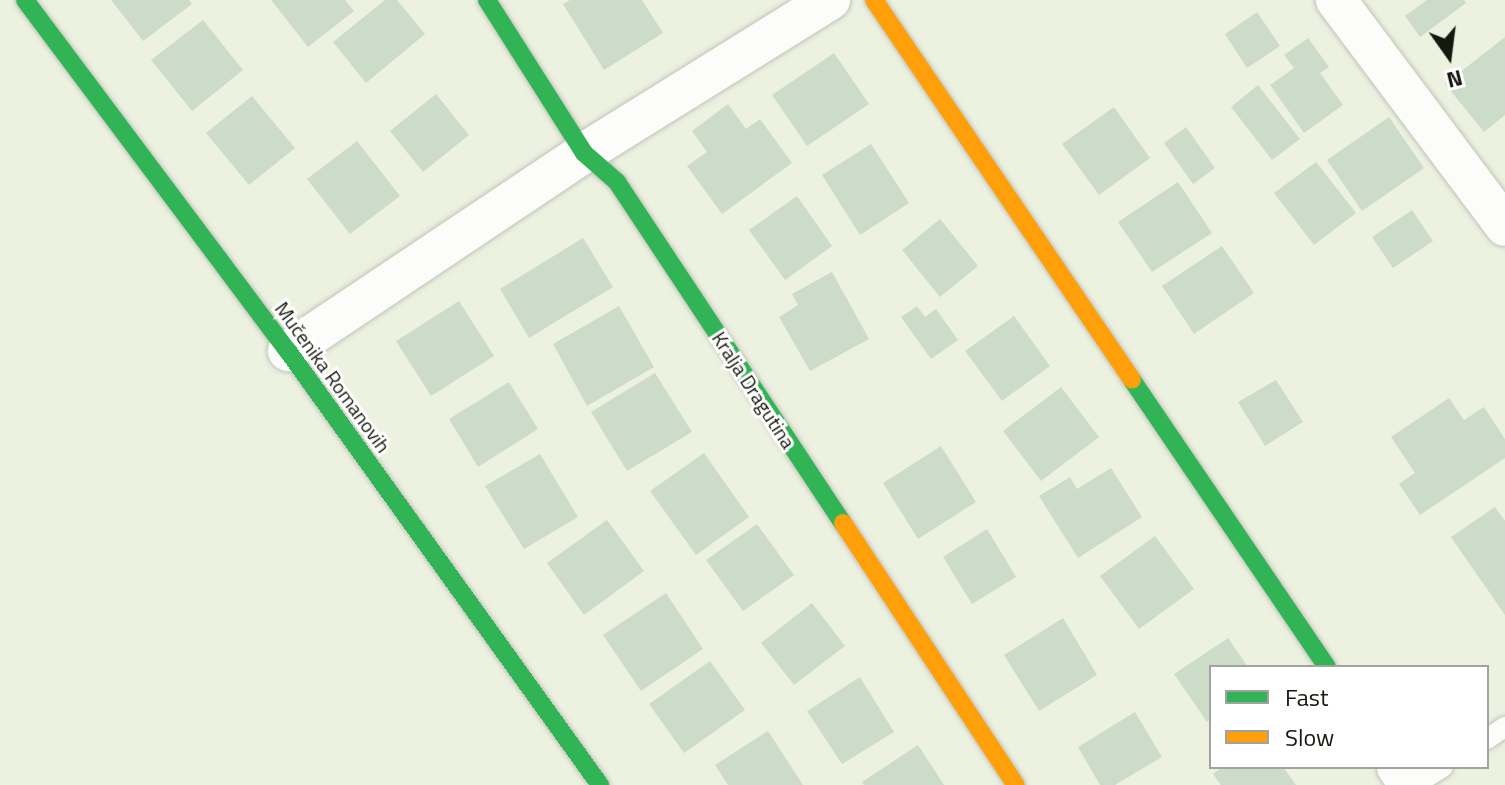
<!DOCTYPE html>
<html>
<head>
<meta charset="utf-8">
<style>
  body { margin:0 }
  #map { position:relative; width:1505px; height:785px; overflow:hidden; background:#ecf1e0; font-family:"Titillium Web",sans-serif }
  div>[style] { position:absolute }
  .building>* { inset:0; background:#cddcc8 }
  .roads { filter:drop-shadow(0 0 2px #c1c4b8) drop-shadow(0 0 2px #c1c4b8) }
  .lane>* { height:20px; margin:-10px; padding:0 10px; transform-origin:10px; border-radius:10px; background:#fcfdfa }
  .street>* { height:40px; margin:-20px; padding:0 20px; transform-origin:20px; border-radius:20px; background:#fcfdfa }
  .fast>* { height:18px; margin:-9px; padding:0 9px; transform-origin:9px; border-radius:9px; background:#30b455 }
  .slow>* { height:18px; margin:-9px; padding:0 9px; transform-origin:9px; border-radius:9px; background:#ff9f0a }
  span { translate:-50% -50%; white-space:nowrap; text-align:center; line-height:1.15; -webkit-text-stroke:6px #fff; paint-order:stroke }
  .street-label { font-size:20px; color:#15180e }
  .legend { position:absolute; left:1209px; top:665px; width:280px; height:104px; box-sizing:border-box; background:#fff; border:2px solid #a1a39f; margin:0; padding:10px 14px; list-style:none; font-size:24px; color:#15180e }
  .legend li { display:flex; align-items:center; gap:16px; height:40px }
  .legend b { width:40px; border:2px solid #a1a39f }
  .north { position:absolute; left:1409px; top:16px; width:80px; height:80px; -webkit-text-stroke:6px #fff; paint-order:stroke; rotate:166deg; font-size:22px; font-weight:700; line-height:32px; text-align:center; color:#15180e }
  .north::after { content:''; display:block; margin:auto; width:28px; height:36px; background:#15180e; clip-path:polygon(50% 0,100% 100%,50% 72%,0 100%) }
</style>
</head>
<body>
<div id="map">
  <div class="building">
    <i style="clip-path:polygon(111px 0,189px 0,192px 4px,143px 41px)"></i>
    <i style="clip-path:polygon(271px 0,345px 0,354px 11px,308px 47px)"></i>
    <i style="clip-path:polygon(385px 0,397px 0,425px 34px,366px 83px,333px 42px)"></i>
    <i style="clip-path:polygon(570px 0,642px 0,663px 33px,604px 70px,563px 4px)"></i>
    <i style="clip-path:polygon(1427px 0,1464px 0,1466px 3px,1420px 37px,1405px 16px)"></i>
    <i style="clip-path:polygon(1257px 12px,1280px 46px,1247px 68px,1225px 34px)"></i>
    <i style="clip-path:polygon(203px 20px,243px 70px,192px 111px,151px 60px)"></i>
    <i style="clip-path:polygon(1505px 37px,1505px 115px,1484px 132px,1445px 84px)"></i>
    <i style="clip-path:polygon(1308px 38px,1329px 67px,1320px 73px,1343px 105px,1304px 133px,1270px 85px,1294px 68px,1284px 55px)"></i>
    <i style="clip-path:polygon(834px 53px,869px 104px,807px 146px,772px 95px)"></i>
    <i style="clip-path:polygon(1258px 85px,1300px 139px,1272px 160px,1231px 107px)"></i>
    <i style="clip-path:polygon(436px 94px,469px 135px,423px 172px,390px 131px)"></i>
    <i style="clip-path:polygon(252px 96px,295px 148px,249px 185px,206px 133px)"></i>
    <i style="clip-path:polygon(728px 104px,746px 129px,760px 119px,792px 163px,722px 214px,687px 166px,707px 152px,692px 131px)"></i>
    <i style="clip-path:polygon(1114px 107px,1150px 158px,1099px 195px,1062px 144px)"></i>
    <i style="clip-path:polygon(1389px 117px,1424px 168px,1362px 211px,1327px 160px)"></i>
    <i style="clip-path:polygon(1186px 127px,1215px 168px,1193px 184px,1164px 143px)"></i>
    <i style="clip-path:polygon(357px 141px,400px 196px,350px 234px,307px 179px)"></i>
    <i style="clip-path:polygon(871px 144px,909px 203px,860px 235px,822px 175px)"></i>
    <i style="clip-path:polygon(1316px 162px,1356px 213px,1314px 245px,1274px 193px)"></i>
    <i style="clip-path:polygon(1178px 182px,1212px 233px,1152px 272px,1118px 222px)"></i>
    <i style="clip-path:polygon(797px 196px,832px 246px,785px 280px,749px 230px)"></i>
    <i style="clip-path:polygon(1412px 210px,1433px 241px,1393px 268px,1372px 237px)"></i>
    <i style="clip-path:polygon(940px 219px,978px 266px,940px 297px,902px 250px)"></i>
    <i style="clip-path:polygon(583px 238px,613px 287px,529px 338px,500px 289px)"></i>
    <i style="clip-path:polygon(1222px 246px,1254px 293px,1194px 334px,1162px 286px)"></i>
    <i style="clip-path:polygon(832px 272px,869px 339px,810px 371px,779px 317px,798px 305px,792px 294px)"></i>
    <i style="clip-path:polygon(459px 301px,494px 356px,431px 396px,396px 341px)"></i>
    <i style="clip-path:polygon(619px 306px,654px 367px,587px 406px,553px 344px)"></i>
    <i style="clip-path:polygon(917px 306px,925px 317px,936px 309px,958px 340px,931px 359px,901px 317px)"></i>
    <i style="clip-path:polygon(1014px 316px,1050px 366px,1002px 401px,965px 351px)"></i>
    <i style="clip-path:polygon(655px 373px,692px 432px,627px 471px,591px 412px)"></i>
    <i style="clip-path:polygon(1276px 380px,1303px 422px,1265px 446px,1238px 402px)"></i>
    <i style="clip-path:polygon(509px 382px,538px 429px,478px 467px,449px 419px)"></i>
    <i style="clip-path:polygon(1061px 387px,1099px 437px,1041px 481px,1003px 431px)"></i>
    <i style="clip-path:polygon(1449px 398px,1464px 420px,1484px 407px,1505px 439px,1505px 458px,1420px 515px,1399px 484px,1415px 473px,1391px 437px)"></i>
    <i style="clip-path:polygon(941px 446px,976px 502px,918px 539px,883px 483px)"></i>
    <i style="clip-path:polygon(704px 453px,749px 517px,696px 555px,650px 491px)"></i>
    <i style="clip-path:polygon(540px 454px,578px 517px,524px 549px,485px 486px)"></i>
    <i style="clip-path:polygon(1111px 468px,1142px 517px,1078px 558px,1039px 496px,1070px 477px,1077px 489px)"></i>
    <i style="clip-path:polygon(1495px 507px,1505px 521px,1505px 615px,1451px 537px)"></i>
    <i style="clip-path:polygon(607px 520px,644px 571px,584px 615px,547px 563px)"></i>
    <i style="clip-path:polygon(757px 524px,794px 575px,743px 611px,706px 560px)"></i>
    <i style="clip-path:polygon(987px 529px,1016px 577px,972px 604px,943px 557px)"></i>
    <i style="clip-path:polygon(1155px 536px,1194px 589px,1139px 629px,1100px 576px)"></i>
    <i style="clip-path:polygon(666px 593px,703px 649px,641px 691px,603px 635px)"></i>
    <i style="clip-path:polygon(812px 603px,845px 646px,794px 685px,761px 643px)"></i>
    <i style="clip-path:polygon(1063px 618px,1097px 675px,1039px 711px,1004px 655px)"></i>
    <i style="clip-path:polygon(1228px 638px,1248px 667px,1211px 667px,1211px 719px,1207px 722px,1174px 674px)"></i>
    <i style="clip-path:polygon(710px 661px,745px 710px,684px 753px,649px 704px)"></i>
    <i style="clip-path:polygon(860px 677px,894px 732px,842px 764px,807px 711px)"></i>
    <i style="clip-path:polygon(1135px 712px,1162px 757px,1115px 785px,1100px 785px,1078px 747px)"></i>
    <i style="clip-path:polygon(768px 731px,803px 785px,728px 785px,715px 765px)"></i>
    <i style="clip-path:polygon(918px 745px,944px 785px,864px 785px,862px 782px)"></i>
    <i style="clip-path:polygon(1222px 767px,1283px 767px,1296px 785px,1221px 785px,1213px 774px)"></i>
  </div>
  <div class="roads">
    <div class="lane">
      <i style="left:1487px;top:739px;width:22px;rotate:-34deg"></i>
      <i style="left:1414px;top:785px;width:34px;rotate:-32deg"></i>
    </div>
    <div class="street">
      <i style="left:1336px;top:0;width:282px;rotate:53.2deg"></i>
      <i style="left:288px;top:351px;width:356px;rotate:-33.8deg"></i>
      <i style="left:584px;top:153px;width:290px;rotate:-31.9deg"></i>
      <i style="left:1397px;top:767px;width:22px;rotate:56deg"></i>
    </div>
    <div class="fast">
      <i style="left:25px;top:0;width:439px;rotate:53.2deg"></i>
      <i style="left:288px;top:351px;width:535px;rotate:54.29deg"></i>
      <i style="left:487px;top:0;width:181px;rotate:57.6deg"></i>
      <i style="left:584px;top:153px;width:44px;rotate:41.3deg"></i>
      <i style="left:617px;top:182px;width:409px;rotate:56.5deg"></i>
      <i style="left:1132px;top:380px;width:347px;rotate:55.8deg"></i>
    </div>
    <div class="slow">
      <i style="left:874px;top:0;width:459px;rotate:55.8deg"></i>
      <i style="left:843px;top:523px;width:314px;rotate:56.6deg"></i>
    </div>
  </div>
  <div class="street-label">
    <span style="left:333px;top:377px;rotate:54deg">Mučenika Romanovih</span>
    <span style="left:754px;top:390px;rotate:57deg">Kralja Dragutina</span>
  </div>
  <ul class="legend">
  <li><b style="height:10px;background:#30b455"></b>Fast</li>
  <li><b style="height:10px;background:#ff9f0a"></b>Slow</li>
  </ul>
  <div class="north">N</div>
</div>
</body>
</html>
